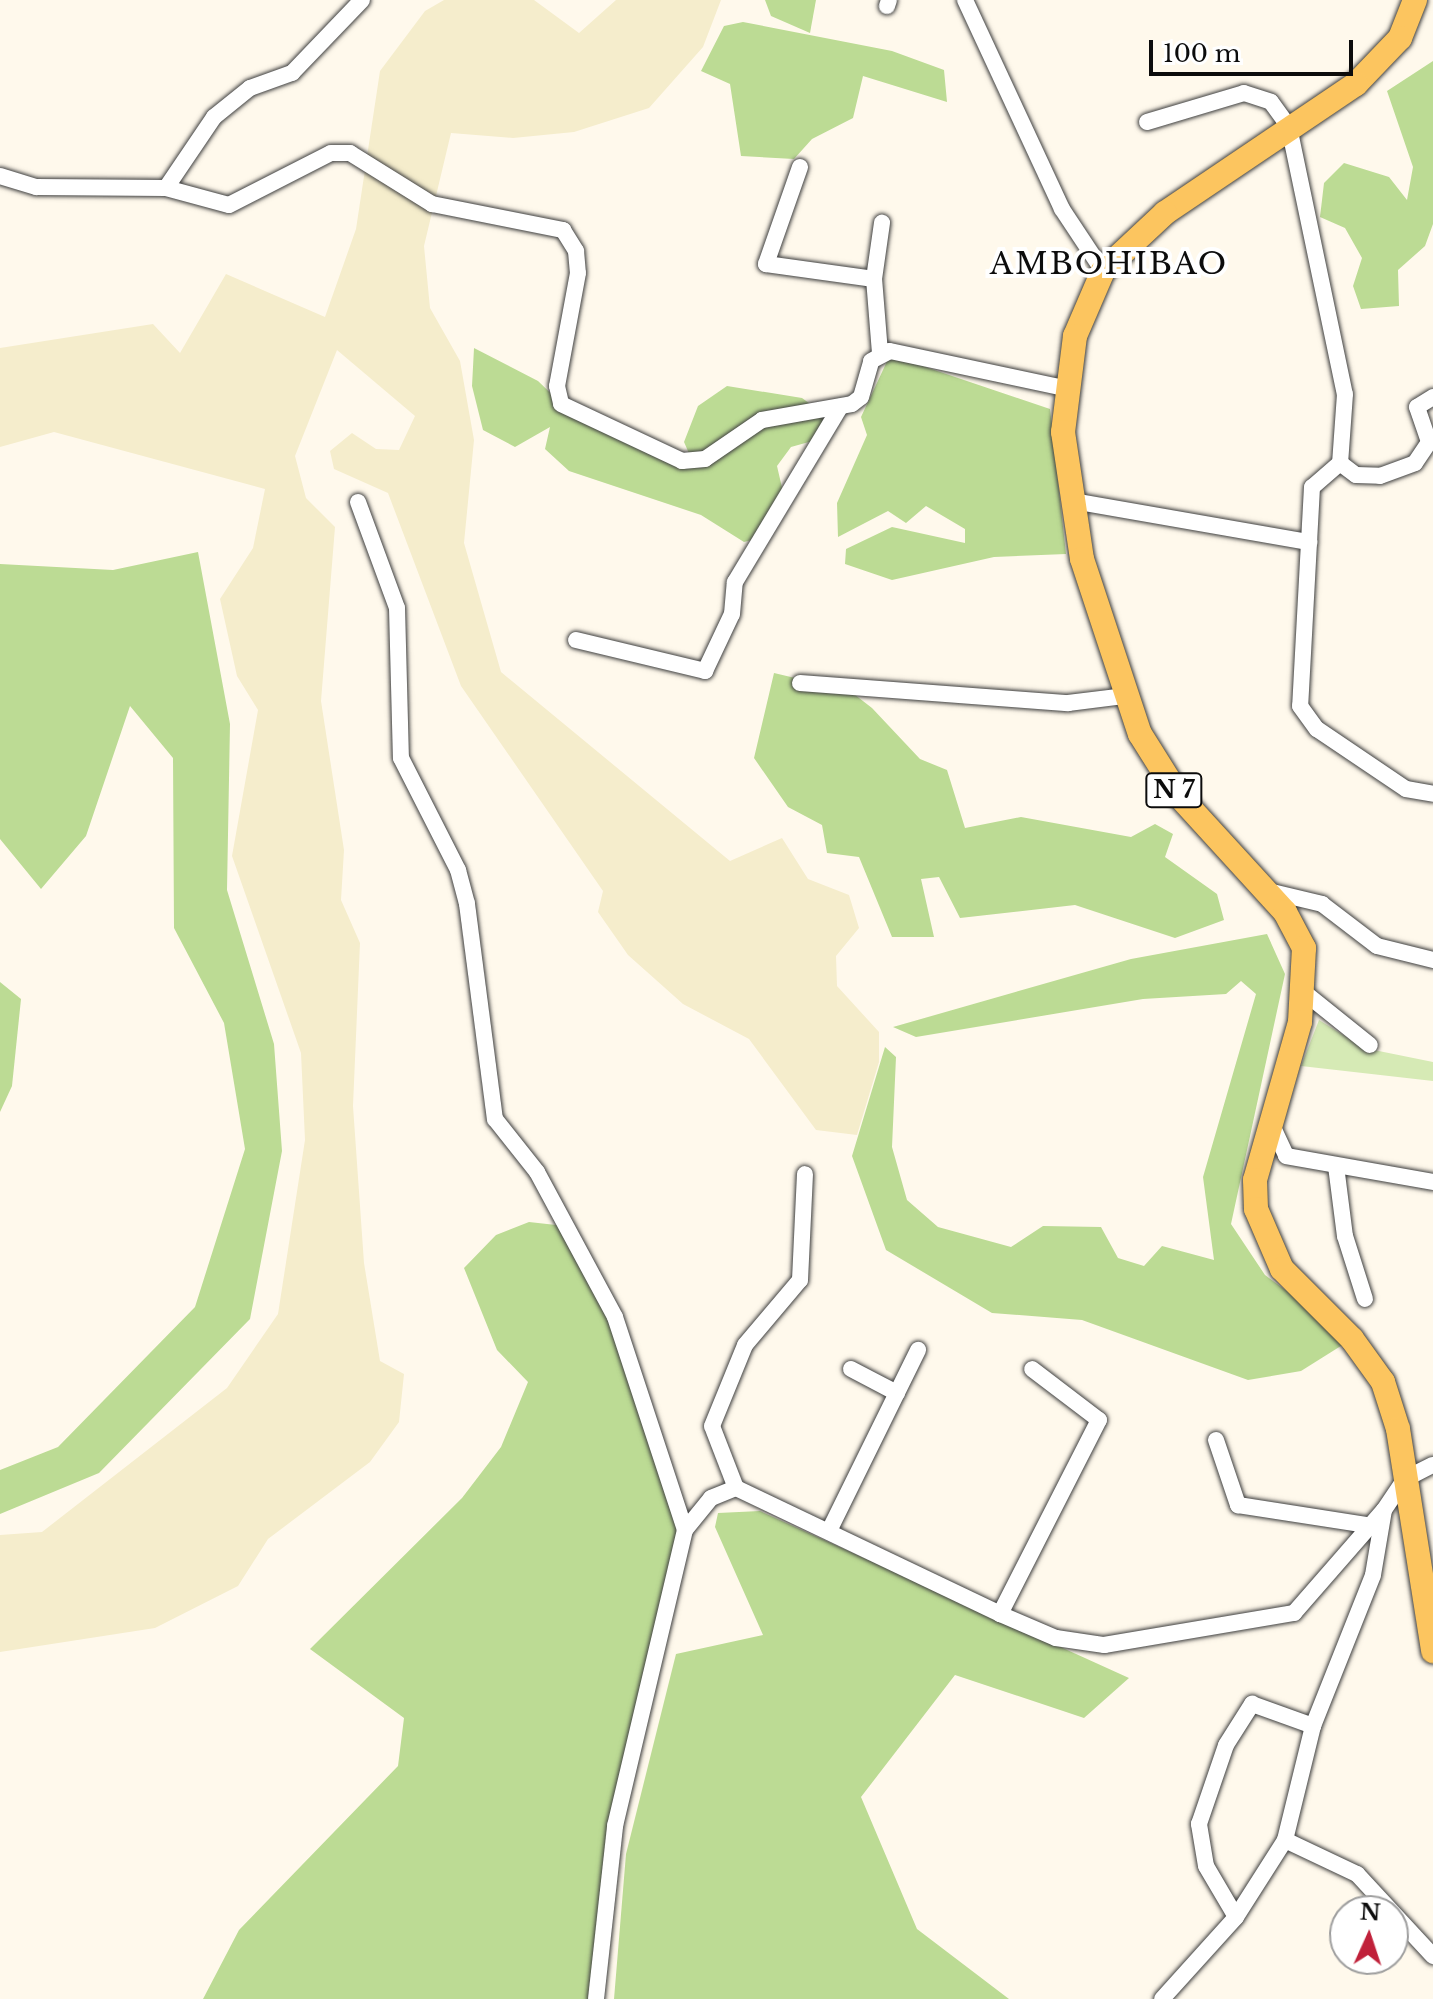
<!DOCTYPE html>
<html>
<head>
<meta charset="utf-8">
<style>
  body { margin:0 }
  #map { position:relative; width:1433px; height:1999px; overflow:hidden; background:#fff9ec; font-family:"Libre Baskerville",serif }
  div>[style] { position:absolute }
  .farmland>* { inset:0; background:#f5edcc }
  .green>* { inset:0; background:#d6eab5 }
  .forest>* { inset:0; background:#bcdb94 }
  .roads { filter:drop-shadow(0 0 2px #3f3f3f) drop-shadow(0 0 2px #3f3f3f) }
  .street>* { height:16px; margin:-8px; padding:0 8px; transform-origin:8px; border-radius:8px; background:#fff }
  .primary>* { height:24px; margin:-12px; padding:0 12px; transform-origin:12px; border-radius:12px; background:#fcc55f }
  span { translate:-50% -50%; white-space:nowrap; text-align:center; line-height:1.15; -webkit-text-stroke:8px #fff; paint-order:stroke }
  .shield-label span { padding:2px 6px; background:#fff; border:2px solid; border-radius:6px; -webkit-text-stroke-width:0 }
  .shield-label { font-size:24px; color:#0c0c0c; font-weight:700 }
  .quarter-label { font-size:30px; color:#0c0c0c; letter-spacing:2px }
  .north { position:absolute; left:1329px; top:1895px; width:80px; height:80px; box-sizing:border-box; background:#fff; border:2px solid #9e9e9e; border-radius:50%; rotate:3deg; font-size:22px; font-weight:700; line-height:32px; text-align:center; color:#0c0c0c }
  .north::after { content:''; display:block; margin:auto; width:28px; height:36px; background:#c0213a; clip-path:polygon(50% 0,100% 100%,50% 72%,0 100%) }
  .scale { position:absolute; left:1149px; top:40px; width:204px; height:36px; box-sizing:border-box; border:4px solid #0c0c0c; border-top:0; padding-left:10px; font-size:24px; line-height:28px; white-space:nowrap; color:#0c0c0c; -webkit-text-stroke:6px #fff; paint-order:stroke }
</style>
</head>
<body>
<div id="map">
  <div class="farmland">
    <i style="clip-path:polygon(444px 0,534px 0,579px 33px,616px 0,721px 0,703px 47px,649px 108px,574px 132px,513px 138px,451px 133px,424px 246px,430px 308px,460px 361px,474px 440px,464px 543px,501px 672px,730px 861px,782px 838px,808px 879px,849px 895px,859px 928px,836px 956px,837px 986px,879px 1032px,879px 1062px,857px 1135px,816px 1130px,749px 1039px,683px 1004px,628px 955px,598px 912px,603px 891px,461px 686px,388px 493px,334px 469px,330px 451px,352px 433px,376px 449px,399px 450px,415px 416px,337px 350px,295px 456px,306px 498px,335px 527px,321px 701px,344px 850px,341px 900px,360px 943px,353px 1106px,364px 1263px,380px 1361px,404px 1374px,399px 1422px,370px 1462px,268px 1539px,238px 1586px,155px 1628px,0 1652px,0 1535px,42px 1532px,227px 1388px,278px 1314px,305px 1140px,301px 1053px,232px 856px,258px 710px,237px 676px,220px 599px,253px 548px,265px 489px,54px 432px,0 447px,0 348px,153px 324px,180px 353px,226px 274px,325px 317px,356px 229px,380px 71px,425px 11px)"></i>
  </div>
  <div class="green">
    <i style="clip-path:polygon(1319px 1020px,1364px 1048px,1433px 1062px,1433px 1081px,1301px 1066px)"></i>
  </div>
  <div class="forest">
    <i style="clip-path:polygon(765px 0,816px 0,810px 33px,771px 16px)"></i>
    <i style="clip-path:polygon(743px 22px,892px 51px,944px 70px,947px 102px,863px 76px,853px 118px,812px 139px,794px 159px,741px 156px,730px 84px,701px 71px,724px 26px)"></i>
    <i style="clip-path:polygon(1433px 61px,1433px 224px,1425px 246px,1398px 270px,1399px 306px,1361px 309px,1353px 286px,1362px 258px,1345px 228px,1320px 217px,1324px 183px,1344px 163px,1389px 177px,1407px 200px,1413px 167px,1387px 91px)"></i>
    <i style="clip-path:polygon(474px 348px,538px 381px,564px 406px,695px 467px,684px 442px,698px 406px,727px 386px,802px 398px,836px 423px,816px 440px,791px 447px,777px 466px,783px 492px,772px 535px,744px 542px,701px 515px,569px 471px,545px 449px,550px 427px,515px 447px,483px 430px,472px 386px)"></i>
    <i style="clip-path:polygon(890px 355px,1050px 409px,1066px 554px,994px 557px,892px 580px,845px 564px,846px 549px,892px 527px,965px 543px,965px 529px,926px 506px,906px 523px,888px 511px,838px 537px,837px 503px,867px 435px,861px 417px)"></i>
    <i style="clip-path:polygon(198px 552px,230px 724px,227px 890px,274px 1044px,282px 1151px,250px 1319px,99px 1473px,0 1514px,0 1470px,58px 1447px,195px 1307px,245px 1149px,224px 1023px,174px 928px,173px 758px,130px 706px,86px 836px,41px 889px,0 839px,0 564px,113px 570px)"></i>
    <i style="clip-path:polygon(774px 673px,850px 691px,872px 708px,920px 759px,947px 770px,965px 828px,1021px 817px,1131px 837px,1155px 824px,1173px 834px,1165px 857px,1217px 894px,1224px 920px,1175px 938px,1075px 905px,960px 918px,939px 877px,921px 879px,934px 937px,892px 937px,859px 857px,827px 853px,822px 825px,788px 807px,754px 758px)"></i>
    <i style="clip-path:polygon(1267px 934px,1285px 974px,1231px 1224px,1265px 1275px,1352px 1339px,1301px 1371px,1248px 1380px,1082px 1320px,992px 1313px,886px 1250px,852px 1156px,885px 1047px,896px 1057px,892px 1147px,907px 1200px,938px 1227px,1011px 1247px,1043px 1226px,1101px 1227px,1118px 1258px,1144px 1266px,1162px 1246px,1214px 1260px,1203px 1177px,1256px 994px,1241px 981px,1226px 994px,1143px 999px,916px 1037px,893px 1027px,1131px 959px)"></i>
    <i style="clip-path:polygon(0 982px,21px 999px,12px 1086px,0 1112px)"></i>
    <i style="clip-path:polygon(529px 1222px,565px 1226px,592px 1276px,685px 1530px,655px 1642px,590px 1999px,203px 1999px,239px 1930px,398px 1766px,404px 1718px,310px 1649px,462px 1498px,501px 1447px,528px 1382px,497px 1350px,464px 1268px,496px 1235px)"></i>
    <i style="clip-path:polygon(760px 1511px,1129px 1678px,1084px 1718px,955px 1675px,861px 1797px,917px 1929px,1009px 1999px,614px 1999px,626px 1854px,676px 1654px,763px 1635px,715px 1527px,718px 1513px)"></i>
  </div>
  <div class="roads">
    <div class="street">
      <i style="left:965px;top:0;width:230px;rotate:65.1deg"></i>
      <i style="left:1062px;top:209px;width:74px;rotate:56.5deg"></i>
      <i style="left:887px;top:6px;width:6px;rotate:-72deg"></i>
      <i style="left:1147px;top:122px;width:101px;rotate:-16.6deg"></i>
      <i style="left:1244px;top:93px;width:28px;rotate:18deg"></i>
      <i style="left:1271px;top:102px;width:31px;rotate:54deg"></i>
      <i style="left:1289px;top:127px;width:273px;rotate:78.2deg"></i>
      <i style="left:1345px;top:394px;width:69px;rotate:94.1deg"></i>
      <i style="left:1340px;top:463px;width:37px;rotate:139deg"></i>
      <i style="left:1312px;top:487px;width:219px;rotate:93.1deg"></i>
      <i style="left:1300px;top:706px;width:29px;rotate:54deg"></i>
      <i style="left:1317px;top:729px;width:107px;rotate:34deg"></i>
      <i style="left:1406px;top:789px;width:27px;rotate:10deg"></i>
      <i style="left:800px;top:167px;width:103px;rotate:109.3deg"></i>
      <i style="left:766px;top:264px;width:109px;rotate:7.9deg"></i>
      <i style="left:0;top:176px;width:38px;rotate:17deg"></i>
      <i style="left:36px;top:187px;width:130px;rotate:0.4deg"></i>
      <i style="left:166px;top:188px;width:65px;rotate:15.1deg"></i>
      <i style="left:229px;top:205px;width:114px;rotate:-27deg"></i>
      <i style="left:331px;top:153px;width:19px"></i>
      <i style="left:350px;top:153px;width:97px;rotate:31.9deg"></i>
      <i style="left:432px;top:204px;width:134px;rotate:11.2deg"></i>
      <i style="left:563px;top:230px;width:25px;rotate:58deg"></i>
      <i style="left:576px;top:251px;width:22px;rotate:85deg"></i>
      <i style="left:578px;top:273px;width:115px;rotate:100.5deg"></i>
      <i style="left:557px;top:386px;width:18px;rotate:77deg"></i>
      <i style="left:561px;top:404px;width:134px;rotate:25.2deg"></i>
      <i style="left:682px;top:461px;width:23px;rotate:-5deg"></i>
      <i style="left:705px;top:459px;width:69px;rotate:-34.4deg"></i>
      <i style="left:762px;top:420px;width:91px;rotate:-10.1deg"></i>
      <i style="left:852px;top:404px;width:11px;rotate:-38deg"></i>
      <i style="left:861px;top:397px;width:37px;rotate:-74deg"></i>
      <i style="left:871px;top:361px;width:21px;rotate:-28deg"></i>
      <i style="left:890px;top:351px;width:178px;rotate:12deg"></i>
      <i style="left:166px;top:188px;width:86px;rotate:-55.9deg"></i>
      <i style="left:214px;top:117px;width:46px;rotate:-38.9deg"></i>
      <i style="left:250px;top:88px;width:45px;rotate:-19.7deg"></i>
      <i style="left:292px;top:73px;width:101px;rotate:-46.2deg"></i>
      <i style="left:880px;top:353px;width:74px;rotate:-94.6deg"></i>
      <i style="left:874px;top:279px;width:57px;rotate:-81.9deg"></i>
      <i style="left:1340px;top:463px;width:20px;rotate:37deg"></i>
      <i style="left:1356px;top:475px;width:24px;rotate:2deg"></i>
      <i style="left:1380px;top:476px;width:37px;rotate:-20deg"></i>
      <i style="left:1415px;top:463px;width:25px;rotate:-56deg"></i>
      <i style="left:1429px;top:442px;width:37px;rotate:-109deg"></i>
      <i style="left:1417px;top:407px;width:19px;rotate:-32deg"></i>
      <i style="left:1073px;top:501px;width:240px;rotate:9.9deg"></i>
      <i style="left:358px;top:502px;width:113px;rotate:69.8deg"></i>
      <i style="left:397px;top:608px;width:150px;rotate:88.5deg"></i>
      <i style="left:401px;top:758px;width:126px;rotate:63deg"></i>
      <i style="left:458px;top:870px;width:35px;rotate:75deg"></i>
      <i style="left:467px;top:904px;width:217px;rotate:82.6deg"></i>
      <i style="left:495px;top:1119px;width:68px;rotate:51.6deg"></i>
      <i style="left:537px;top:1172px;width:165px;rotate:61.7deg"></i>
      <i style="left:615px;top:1317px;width:224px;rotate:71.8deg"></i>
      <i style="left:576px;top:640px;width:133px;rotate:13.5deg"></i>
      <i style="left:705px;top:671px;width:63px;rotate:-64.7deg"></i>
      <i style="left:732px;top:614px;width:32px;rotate:-85deg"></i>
      <i style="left:735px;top:582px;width:204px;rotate:-59deg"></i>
      <i style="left:800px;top:683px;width:269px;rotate:4.3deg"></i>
      <i style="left:1068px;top:703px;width:56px;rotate:-7.1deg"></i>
      <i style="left:1268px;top:891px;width:56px;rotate:13.5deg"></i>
      <i style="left:1322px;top:904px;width:69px;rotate:37.4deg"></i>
      <i style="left:1377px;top:946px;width:58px;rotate:14deg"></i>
      <i style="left:1305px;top:993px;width:83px;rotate:38.7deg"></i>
      <i style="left:1270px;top:1121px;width:38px;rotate:65deg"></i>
      <i style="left:1286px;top:1156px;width:149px;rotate:10deg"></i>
      <i style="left:1336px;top:1166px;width:71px;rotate:82.7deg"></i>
      <i style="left:1345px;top:1236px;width:66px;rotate:72.4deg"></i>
      <i style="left:851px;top:1369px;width:52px;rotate:27.6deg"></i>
      <i style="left:1216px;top:1440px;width:69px;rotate:71.3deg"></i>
      <i style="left:1238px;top:1505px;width:131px;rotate:8.8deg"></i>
      <i style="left:736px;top:1488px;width:66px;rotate:-111.2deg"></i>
      <i style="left:712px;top:1426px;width:87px;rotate:-67.8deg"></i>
      <i style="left:745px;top:1345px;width:85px;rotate:-49.8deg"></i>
      <i style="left:800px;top:1280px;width:106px;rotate:-87.3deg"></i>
      <i style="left:829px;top:1531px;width:202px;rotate:-63.8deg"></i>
      <i style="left:1000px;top:1614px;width:218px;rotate:-63deg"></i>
      <i style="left:1099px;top:1420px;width:84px;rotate:-142.7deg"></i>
      <i style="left:1285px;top:1840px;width:80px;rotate:25.3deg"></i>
      <i style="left:1357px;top:1874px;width:112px;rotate:47.2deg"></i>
      <i style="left:1236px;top:1917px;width:59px;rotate:-120.5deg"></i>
      <i style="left:1206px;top:1866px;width:43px;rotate:-99.5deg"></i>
      <i style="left:1199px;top:1824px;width:83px;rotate:-71.1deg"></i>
      <i style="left:1226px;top:1745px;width:49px;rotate:-57.6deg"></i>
      <i style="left:1252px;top:1704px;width:65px;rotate:19.8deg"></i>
      <i style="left:596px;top:1999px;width:174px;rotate:-83.7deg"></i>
      <i style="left:615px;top:1826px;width:304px;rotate:-76.7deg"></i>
      <i style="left:685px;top:1530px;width:41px;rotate:-50.9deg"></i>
      <i style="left:711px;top:1498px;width:27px;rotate:-22deg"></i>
      <i style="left:736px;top:1488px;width:293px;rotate:25.5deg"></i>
      <i style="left:1000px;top:1614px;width:61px;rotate:23.2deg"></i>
      <i style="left:1056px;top:1638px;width:49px;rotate:8.3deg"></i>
      <i style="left:1104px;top:1645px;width:193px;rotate:-9.6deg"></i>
      <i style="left:1294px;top:1613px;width:137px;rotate:-48.9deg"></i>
      <i style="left:1162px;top:1999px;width:110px;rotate:-47.9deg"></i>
      <i style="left:1236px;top:1917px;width:91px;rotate:-57.5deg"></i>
      <i style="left:1285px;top:1840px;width:117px;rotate:-76.2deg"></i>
      <i style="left:1313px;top:1726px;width:162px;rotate:-68.3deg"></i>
      <i style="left:1373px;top:1575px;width:66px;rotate:-80.4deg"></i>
      <i style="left:1384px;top:1510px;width:37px;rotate:-56deg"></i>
      <i style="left:1405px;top:1479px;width:31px;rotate:-27deg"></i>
    </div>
    <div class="primary">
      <i style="left:1415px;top:0;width:41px;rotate:111.5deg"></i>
      <i style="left:1400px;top:38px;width:64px;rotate:133.7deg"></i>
      <i style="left:1356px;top:84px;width:230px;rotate:146deg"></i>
      <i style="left:1165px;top:213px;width:85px;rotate:136.9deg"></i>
      <i style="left:1103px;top:271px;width:71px;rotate:113.3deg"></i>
      <i style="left:1075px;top:336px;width:97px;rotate:97.1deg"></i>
      <i style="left:1063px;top:432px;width:128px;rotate:81.5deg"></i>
      <i style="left:1082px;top:559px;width:184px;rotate:71.7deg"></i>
      <i style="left:1140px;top:734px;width:73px;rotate:57.8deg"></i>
      <i style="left:1179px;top:796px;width:157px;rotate:47.6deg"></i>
      <i style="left:1285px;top:912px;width:41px;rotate:62.2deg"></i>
      <i style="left:1304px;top:948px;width:74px;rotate:93.1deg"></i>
      <i style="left:1300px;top:1022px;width:164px;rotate:105.9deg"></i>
      <i style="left:1255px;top:1180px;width:29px;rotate:88deg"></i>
      <i style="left:1256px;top:1209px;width:65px;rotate:66.6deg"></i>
      <i style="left:1282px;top:1269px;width:99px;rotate:45deg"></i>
      <i style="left:1352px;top:1339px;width:53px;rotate:54.2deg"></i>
      <i style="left:1383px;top:1382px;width:49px;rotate:72.3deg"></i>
      <i style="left:1398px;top:1429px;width:225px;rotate:81deg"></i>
    </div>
  </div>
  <div class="shield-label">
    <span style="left:1174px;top:790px">N 7</span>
  </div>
  <div class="quarter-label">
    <span style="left:1109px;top:264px">AMBOHIBAO</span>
  </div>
  <div class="north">N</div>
  <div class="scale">100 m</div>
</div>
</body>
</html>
